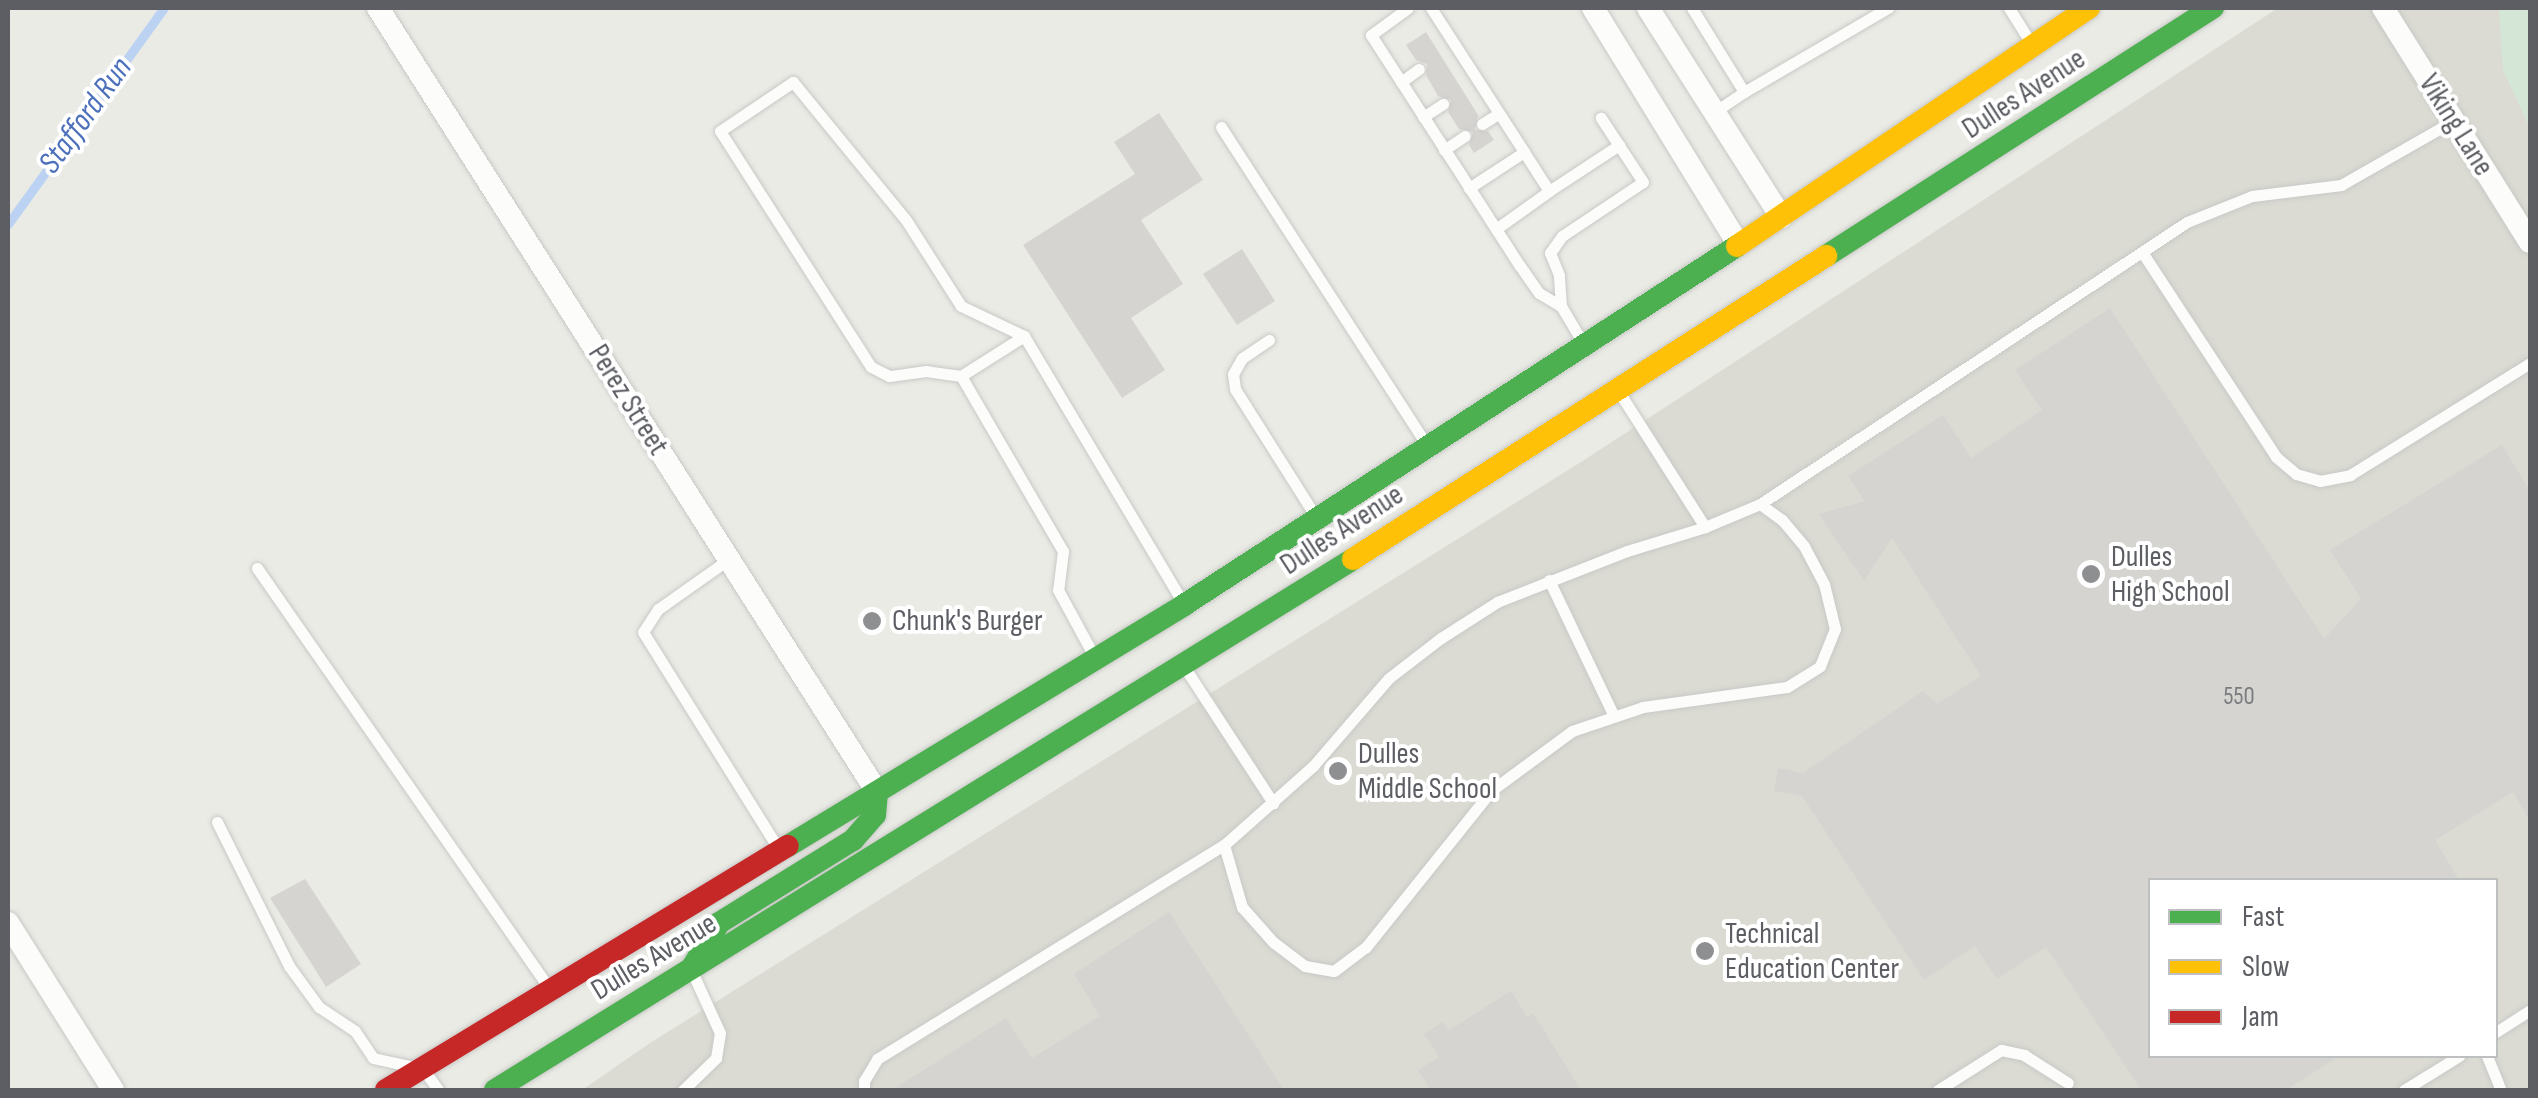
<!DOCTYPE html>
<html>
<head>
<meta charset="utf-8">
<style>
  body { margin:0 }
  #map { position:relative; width:2538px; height:1098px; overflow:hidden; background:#ebebe6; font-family:"Sofia Sans Condensed",sans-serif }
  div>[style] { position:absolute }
  .education>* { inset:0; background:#dbdbd4 }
  .green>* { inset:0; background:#d4e7d6 }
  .stream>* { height:9px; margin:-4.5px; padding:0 4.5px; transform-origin:4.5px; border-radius:4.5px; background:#bcd2f3 }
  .building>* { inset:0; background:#d5d4d1 }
  .roads { filter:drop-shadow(0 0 2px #c8c8c6) drop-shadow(0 0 2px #c8c8c6) }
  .lane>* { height:11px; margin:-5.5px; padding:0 5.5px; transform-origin:5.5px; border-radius:5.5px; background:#fcfcfb }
  .street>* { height:22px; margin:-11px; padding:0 11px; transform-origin:11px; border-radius:11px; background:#fcfcfb }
  .fast>* { height:22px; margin:-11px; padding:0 11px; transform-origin:11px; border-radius:11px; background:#4caf50 }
  .slow>* { height:22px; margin:-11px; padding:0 11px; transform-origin:11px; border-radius:11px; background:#ffc107 }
  .jam>* { height:22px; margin:-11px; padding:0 11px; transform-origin:11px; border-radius:11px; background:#c62828 }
  .dots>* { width:28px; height:28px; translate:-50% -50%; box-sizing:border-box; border:5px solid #fff; border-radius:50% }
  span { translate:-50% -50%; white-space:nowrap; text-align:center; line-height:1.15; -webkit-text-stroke:8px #fff; paint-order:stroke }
  .number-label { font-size:25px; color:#7b7c7f }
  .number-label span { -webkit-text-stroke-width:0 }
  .street-label { font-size:30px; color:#5c5e63 }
  .poi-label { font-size:30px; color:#5c5e63 }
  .left { translate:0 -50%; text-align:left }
  .water-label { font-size:32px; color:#4d70bb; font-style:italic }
  .frame { position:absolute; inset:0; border:10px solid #5c5e63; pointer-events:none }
  .legend { position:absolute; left:2148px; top:878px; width:350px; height:180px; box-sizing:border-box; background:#fff; border:2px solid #bebfc1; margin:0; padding:12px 18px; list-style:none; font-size:30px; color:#5c5e63 }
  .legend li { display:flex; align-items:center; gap:20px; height:50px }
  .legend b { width:50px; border:2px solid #bebfc1 }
</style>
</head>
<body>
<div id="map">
  <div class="education">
    <i style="clip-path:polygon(evenodd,2278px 8px,2530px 8px,2530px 1090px,582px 1090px,650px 1043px,1581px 462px,2278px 8px,2150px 880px,2496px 880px,2496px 1056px,2150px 1056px,2150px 880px)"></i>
  </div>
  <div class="green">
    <i style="clip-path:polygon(2499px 8px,2530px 8px,2530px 128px,2503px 70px)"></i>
  </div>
  <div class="stream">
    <i style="left:8px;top:224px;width:266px;rotate:-54.2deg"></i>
  </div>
  <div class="building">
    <i style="clip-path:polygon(1426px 32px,1478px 115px,1475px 130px,1488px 131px,1494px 140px,1474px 153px,1469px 145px,1473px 132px,1459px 129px,1448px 112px,1451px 100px,1438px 96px,1426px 75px,1427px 64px,1416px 60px,1406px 45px)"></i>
    <i style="clip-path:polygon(1159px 113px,1203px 180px,1141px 220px,1183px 284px,1131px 318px,1165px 370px,1122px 398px,1023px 245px,1135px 174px,1114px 142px)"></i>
    <i style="clip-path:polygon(1242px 249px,1275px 301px,1237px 325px,1203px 274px)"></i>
    <i style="clip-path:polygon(2110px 308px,2324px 639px,2361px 599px,2330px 550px,2502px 445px,2530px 491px,2530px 821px,2513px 792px,2435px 840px,2459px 880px,2150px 880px,2150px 1056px,2339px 1056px,2286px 1090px,2141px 1090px,2046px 947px,1997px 979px,1975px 946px,1924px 980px,1802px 796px,1774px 791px,1778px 768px,1803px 773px,1923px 691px,1937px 704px,1981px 676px,1892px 538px,1864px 581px,1819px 514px,1865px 501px,1848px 476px,1943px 415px,1971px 458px,2042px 410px,2015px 370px)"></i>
    <i style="clip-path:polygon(305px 879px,361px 964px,326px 987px,270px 898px)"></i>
    <i style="clip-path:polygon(1169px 912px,1284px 1090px,892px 1090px,1006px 1018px,1032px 1058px,1100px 1016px,1074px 974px)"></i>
    <i style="clip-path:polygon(1511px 991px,1527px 1017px,1533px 1013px,1581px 1090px,1431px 1090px,1418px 1070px,1439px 1057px,1424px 1034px,1443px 1022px,1448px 1031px)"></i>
  </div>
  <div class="roads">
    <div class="lane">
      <i style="left:1408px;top:8px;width:46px;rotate:143.9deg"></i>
      <i style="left:1371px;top:35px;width:275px;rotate:57.2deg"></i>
      <i style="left:1520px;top:266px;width:33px;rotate:55deg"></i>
      <i style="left:1539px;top:293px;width:26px;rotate:31deg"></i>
      <i style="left:1561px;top:306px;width:43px;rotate:59.3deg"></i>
      <i style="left:1431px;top:8px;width:171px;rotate:57.1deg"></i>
      <i style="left:1524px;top:152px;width:66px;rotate:146.8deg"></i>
      <i style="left:1692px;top:8px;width:99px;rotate:58.2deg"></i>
      <i style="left:1744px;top:92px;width:34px;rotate:146deg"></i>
      <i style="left:2009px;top:8px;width:40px;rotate:58deg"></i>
      <i style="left:1401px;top:82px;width:22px;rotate:-36deg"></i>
      <i style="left:1744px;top:92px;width:167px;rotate:-30.3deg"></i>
      <i style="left:1423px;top:117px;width:24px;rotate:-33deg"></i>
      <i style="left:1482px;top:124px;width:19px;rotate:-32deg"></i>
      <i style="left:1221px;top:127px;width:378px;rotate:57.1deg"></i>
      <i style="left:1444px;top:150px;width:25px;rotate:-34deg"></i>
      <i style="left:1549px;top:191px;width:84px;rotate:-33.3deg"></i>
      <i style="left:1496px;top:229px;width:65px;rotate:-35.6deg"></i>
      <i style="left:1549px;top:191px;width:46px;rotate:-122.7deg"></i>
      <i style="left:2142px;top:252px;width:245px;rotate:56.8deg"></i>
      <i style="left:2276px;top:457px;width:26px;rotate:40deg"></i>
      <i style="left:2296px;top:474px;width:25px;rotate:16deg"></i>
      <i style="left:2320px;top:481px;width:31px;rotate:-11deg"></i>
      <i style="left:2350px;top:475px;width:212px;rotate:-31.9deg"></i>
      <i style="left:1561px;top:306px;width:31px;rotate:-94deg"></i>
      <i style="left:1559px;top:275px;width:24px;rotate:-112deg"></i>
      <i style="left:1550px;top:253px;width:21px;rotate:-55deg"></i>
      <i style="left:1562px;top:236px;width:97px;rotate:-33.7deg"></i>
      <i style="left:1643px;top:182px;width:77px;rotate:-123.3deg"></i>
      <i style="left:1024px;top:336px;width:75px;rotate:147.6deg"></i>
      <i style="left:961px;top:376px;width:203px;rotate:59.8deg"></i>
      <i style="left:1063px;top:551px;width:39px;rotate:97deg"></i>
      <i style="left:1058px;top:590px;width:75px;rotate:61.4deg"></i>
      <i style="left:1269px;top:340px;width:32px;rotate:146deg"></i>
      <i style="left:1242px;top:358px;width:18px;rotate:119deg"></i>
      <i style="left:1233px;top:374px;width:15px;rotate:82deg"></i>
      <i style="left:1235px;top:389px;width:151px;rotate:57.7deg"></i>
      <i style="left:961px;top:376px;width:35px;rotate:-172deg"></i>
      <i style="left:926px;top:371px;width:37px;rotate:172deg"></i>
      <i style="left:889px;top:376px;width:20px;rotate:-153deg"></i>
      <i style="left:871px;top:367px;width:280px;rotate:-122.6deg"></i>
      <i style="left:720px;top:131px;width:88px;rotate:-33.9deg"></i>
      <i style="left:793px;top:82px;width:178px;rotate:50.7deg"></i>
      <i style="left:906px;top:220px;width:102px;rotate:57.4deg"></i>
      <i style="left:961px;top:306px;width:70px;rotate:25.5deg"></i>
      <i style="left:1024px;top:336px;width:309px;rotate:59.2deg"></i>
      <i style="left:1705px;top:527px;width:60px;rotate:-22.7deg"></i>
      <i style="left:1760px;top:504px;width:512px;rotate:-33.44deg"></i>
      <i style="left:2187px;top:222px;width:70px;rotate:-21.8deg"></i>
      <i style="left:2252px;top:196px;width:90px;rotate:-7deg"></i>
      <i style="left:2341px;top:185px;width:129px;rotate:-29.7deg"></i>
      <i style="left:729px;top:559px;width:87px;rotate:144.8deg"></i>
      <i style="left:658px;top:609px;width:27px;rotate:123deg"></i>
      <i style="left:643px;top:632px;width:255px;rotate:58deg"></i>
      <i style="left:257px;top:568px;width:512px;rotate:55.19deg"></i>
      <i style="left:1549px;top:580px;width:151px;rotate:64.5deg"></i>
      <i style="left:1187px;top:671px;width:158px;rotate:56.9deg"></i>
      <i style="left:217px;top:822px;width:161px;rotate:63.4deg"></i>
      <i style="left:289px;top:966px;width:51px;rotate:53.8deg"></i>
      <i style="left:319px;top:1007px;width:43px;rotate:33.7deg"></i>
      <i style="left:355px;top:1031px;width:32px;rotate:56deg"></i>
      <i style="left:373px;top:1058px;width:51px;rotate:12.4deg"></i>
      <i style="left:423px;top:1069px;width:26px;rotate:54deg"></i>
      <i style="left:1224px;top:845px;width:65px;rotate:73.8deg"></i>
      <i style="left:1242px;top:907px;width:47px;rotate:48.5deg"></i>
      <i style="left:1273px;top:942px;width:40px;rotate:37deg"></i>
      <i style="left:1305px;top:966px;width:29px;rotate:10deg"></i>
      <i style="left:1334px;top:971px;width:40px;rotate:-37deg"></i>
      <i style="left:1366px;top:947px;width:201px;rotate:-51.3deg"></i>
      <i style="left:1492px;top:790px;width:99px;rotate:-36.4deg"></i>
      <i style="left:1572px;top:731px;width:75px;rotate:-18.7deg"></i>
      <i style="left:1643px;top:707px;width:145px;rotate:-7.9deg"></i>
      <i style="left:1787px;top:687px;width:39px;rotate:-32deg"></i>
      <i style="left:1820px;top:666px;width:40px;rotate:-68deg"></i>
      <i style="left:1835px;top:629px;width:46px;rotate:-103.7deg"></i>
      <i style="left:1824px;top:584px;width:43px;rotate:-117.8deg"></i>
      <i style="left:1804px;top:546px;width:34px;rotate:-130deg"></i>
      <i style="left:1782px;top:520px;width:27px;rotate:-144deg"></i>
      <i style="left:2496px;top:1032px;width:40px;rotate:-32.9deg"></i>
      <i style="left:2487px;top:1056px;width:37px;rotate:68deg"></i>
      <i style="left:683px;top:1090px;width:46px;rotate:-44.1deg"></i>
      <i style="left:716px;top:1058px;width:25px;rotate:-81deg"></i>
      <i style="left:720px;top:1033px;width:65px;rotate:-114.6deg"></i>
      <i style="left:864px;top:1090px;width:9px;rotate:-90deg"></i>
      <i style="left:864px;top:1081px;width:26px;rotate:-59deg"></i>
      <i style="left:877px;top:1059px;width:408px;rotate:-31.7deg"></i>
      <i style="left:1224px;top:845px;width:119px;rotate:-41.6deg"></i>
      <i style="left:1313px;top:766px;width:116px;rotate:-49.2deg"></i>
      <i style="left:1389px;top:678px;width:66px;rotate:-37.6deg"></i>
      <i style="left:1441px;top:638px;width:67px;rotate:-32.7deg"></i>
      <i style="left:1497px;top:602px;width:140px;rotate:-21.4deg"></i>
      <i style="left:1627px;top:551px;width:82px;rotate:-17.1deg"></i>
      <i style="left:1705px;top:527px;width:160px;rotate:-122.5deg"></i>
      <i style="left:1938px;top:1090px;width:75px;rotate:-32.4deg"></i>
      <i style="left:2001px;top:1050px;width:24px;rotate:12deg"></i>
      <i style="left:2024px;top:1055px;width:52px;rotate:32.5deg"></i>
      <i style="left:2404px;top:1090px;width:65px;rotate:-31.7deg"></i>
    </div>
    <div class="street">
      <i style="left:378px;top:8px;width:929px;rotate:57.52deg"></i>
      <i style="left:1593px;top:8px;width:278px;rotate:58.4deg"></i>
      <i style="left:1648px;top:8px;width:248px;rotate:57.5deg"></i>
      <i style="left:2383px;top:8px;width:276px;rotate:57.9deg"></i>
      <i style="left:8px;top:923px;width:197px;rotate:57.8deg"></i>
    </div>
    <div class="fast">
      <i style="left:1826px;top:256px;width:460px;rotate:-32.7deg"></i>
      <i style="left:788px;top:846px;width:464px;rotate:-31.3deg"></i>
      <i style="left:1184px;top:605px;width:659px;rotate:-32.99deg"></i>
      <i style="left:693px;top:966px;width:50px;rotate:-58.8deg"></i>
      <i style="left:719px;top:923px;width:158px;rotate:-31.8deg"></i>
      <i style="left:853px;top:840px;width:33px;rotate:-49deg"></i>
      <i style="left:875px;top:815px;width:23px;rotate:-85deg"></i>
      <i style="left:495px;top:1090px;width:1009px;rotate:-31.75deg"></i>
    </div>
    <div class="slow">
      <i style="left:1737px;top:246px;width:425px;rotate:-34.1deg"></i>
      <i style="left:1353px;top:559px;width:562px;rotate:-32.64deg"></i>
    </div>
    <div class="jam">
      <i style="left:386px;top:1090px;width:470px;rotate:-31.3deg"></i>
    </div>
  </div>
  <div class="dots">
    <i style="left:2091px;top:574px;background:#8e8f91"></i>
    <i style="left:872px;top:621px;background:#8e8f91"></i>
    <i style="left:1338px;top:771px;background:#8e8f91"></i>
    <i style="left:1705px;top:951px;background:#8e8f91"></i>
  </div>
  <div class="number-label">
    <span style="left:2239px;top:697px">550</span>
  </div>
  <div class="street-label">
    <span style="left:2024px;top:94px;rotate:-33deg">Dulles Avenue</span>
    <span style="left:2456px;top:125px;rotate:58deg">Viking Lane</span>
    <span style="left:628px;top:400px;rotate:58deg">Perez Street</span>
    <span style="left:1342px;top:530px;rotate:-33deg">Dulles Avenue</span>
    <span style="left:654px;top:957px;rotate:-31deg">Dulles Avenue</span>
  </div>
  <div class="poi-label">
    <span class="left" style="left:2111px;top:574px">Dulles<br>High School</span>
    <span class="left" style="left:892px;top:621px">Chunk's Burger</span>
    <span class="left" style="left:1358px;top:771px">Dulles<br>Middle School</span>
    <span class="left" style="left:1725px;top:951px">Technical<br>Education Center</span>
  </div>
  <div class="water-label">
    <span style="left:86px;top:116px;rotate:-54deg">Stafford Run</span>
  </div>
  <div class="frame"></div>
  <ul class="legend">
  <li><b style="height:12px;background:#4caf50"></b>Fast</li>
  <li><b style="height:12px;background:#ffc107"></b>Slow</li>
  <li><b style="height:12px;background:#c62828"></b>Jam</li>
  </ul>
</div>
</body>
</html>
